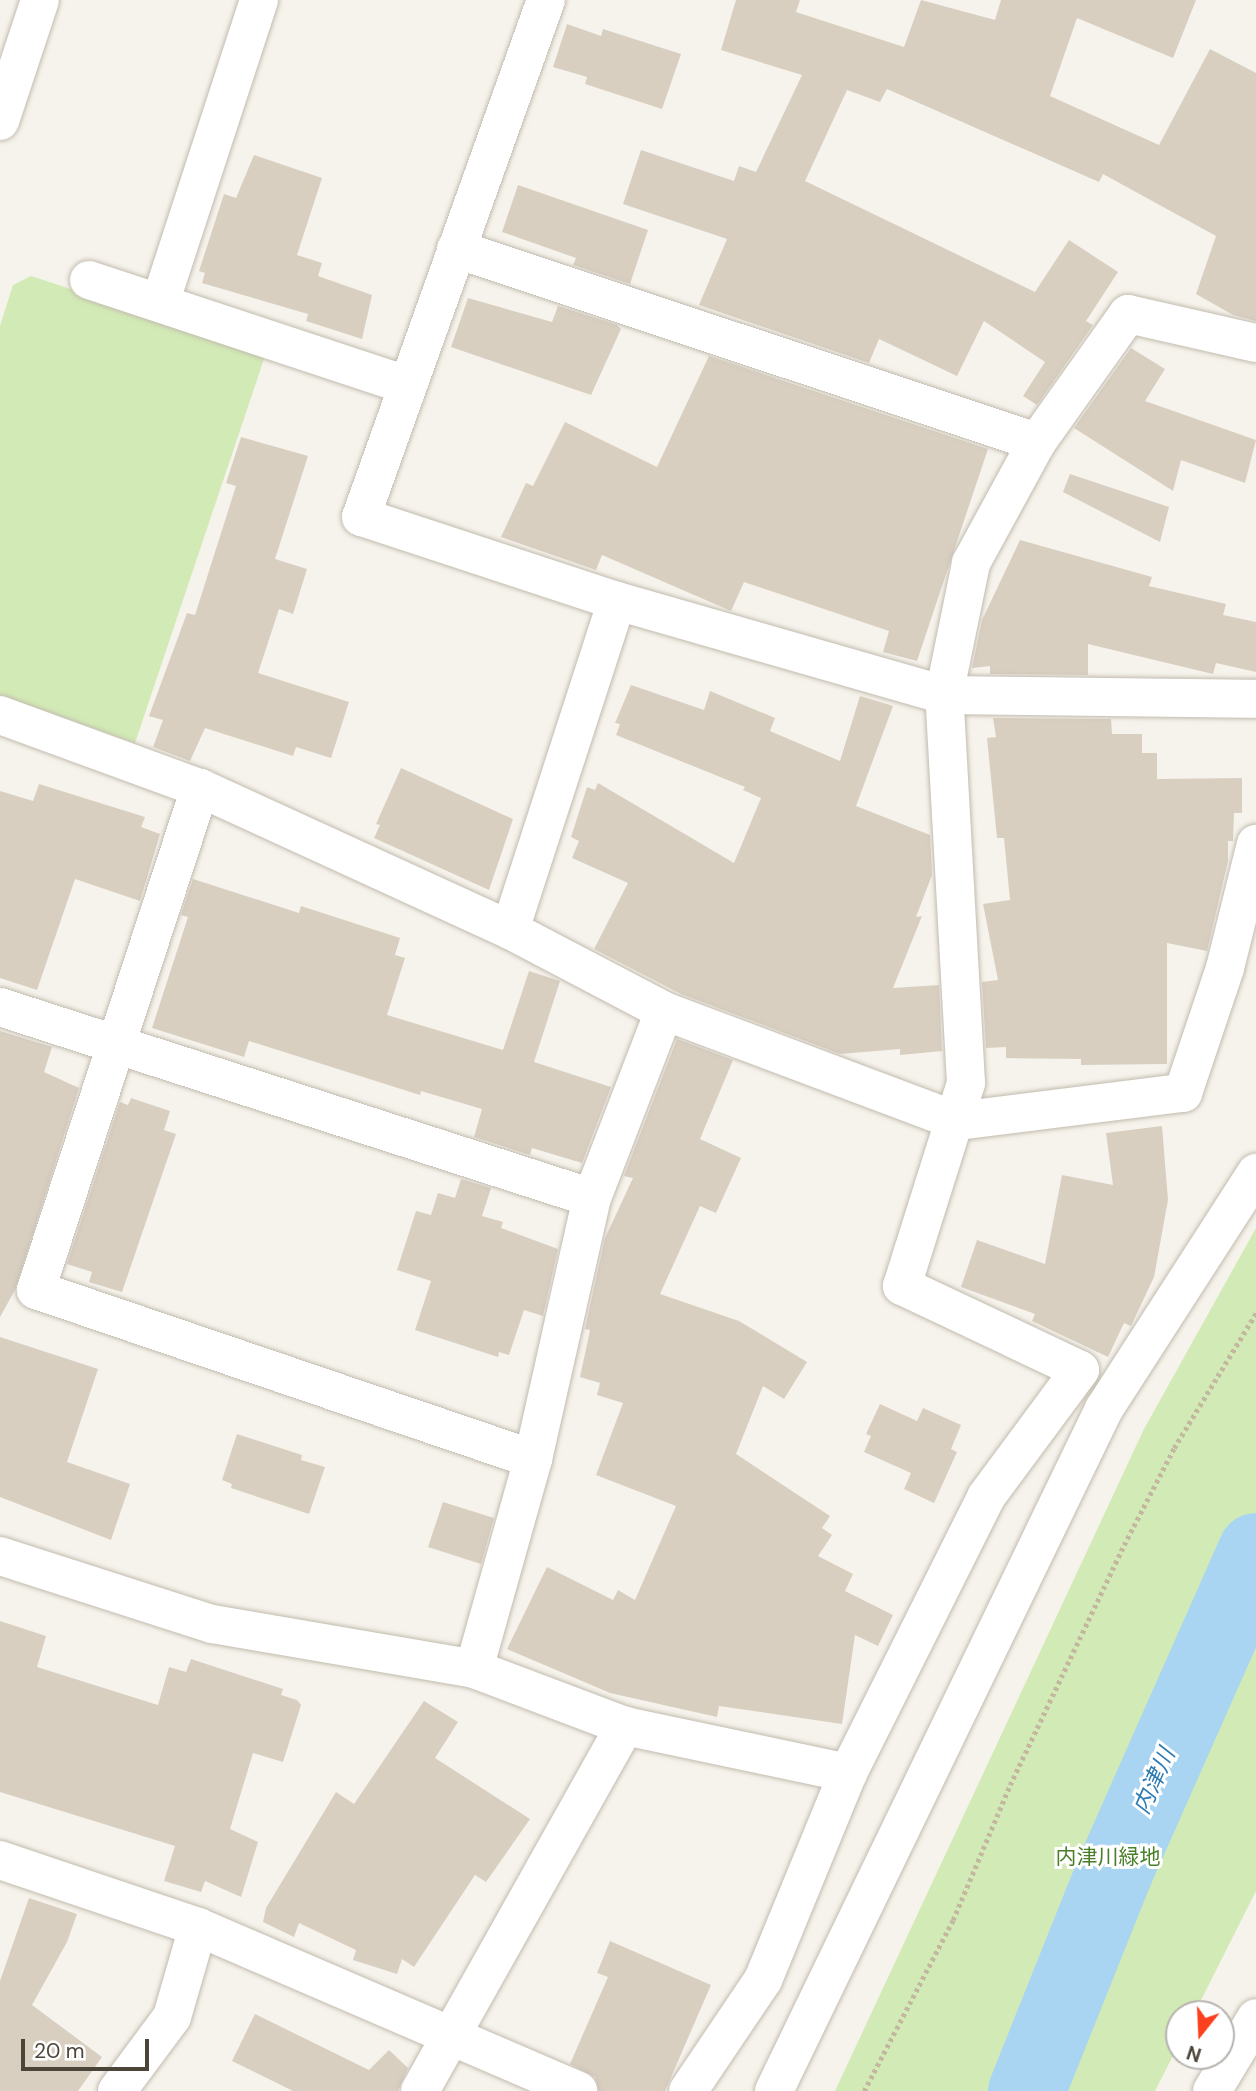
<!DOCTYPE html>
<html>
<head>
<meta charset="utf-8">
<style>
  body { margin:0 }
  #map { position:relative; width:1256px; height:2091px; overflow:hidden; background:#f6f3ec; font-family:"DM Sans","Noto Sans JP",sans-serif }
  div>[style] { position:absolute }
  .green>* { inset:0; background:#d2eab5 }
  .river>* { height:77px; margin:-38.5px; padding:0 38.5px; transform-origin:38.5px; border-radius:38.5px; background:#a9d4f2 }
  .building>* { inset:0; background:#d8cfc1 }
  .path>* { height:4.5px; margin-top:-2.25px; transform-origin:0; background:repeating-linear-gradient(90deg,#c4b79f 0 3.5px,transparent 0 7px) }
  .roads { filter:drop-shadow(0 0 2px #c2bbae) drop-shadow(0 0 2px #c2bbae) }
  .minor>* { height:38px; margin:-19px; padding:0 19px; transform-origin:19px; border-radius:19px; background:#fff }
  span { translate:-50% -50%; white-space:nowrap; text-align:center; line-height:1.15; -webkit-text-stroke:6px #fff; paint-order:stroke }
  .park-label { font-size:21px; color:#4a7f2a }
  .water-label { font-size:23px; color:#2e7ab2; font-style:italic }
  .north { position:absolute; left:1165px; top:2000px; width:70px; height:70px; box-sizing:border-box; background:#fff; border:2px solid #b7b4b0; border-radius:50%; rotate:198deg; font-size:19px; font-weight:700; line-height:28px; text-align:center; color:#4b4439 }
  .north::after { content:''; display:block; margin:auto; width:24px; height:32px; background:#fc3f1d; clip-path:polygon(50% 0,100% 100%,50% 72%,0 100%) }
  .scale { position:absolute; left:21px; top:2039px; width:128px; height:32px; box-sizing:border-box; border:4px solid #4b4439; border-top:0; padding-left:9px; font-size:21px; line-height:24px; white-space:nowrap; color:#4b4439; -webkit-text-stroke:5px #fff; paint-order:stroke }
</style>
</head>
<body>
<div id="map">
  <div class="green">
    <i style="clip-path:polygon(31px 276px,266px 353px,135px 743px,0 695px,0 326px,13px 285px)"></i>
    <i style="clip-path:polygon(1256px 1228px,1256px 1891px,1194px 2014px,1179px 2014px,1179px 2044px,1155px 2091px,835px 2091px,1144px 1429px)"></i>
  </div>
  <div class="river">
    <i style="left:1026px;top:2091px;width:237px;rotate:-68.2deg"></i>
    <i style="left:1114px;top:1871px;width:350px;rotate:-66.1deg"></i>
  </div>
  <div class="building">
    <i style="clip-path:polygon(736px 0,800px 0,796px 12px,904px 47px,921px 0,995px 20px,1001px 0,1196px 0,1173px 58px,1077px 18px,1050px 96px,1159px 145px,1210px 49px,1256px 73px,1256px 321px,1233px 315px,1196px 294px,1216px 236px,1103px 174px,1099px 182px,887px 89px,880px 102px,847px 90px,805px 181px,1035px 292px,1069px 240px,1118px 272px,1086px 321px,1093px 325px,1037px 405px,1023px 396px,1045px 362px,984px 321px,957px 376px,879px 339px,869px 363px,699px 305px,727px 239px,623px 204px,641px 150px,734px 181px,739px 166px,756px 172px,802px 75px,721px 50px)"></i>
    <i style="clip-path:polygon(567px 24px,601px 36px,603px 29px,681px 54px,662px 109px,585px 84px,587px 77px,553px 67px)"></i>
    <i style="clip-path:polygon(254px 155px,322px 178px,297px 255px,322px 263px,318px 276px,372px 295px,362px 339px,306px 321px,308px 314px,202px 283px,205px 273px,199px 271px,224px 194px,236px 198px)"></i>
    <i style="clip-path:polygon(518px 185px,648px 230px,630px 284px,573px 265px,576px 258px,502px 232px)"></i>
    <i style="clip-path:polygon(468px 298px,552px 322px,558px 306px,617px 325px,621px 329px,591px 395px,451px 347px)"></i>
    <i style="clip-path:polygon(1131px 348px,1165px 369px,1145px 401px,1256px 440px,1245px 483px,1181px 460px,1173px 491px,1074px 428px)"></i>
    <i style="clip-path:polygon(709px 356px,988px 449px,917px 661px,883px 652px,889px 631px,744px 582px,731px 611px,602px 555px,596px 570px,501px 537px,526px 483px,533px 486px,565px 422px,657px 467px)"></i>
    <i style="clip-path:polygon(241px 437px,308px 456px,275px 559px,307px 569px,293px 614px,279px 609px,258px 673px,349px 702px,331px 758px,296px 747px,293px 756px,205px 728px,190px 761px,153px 747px,163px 720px,149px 716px,187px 613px,195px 615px,236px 486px,226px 483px)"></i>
    <i style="clip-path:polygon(1070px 474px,1169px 507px,1160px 542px,1063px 492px)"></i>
    <i style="clip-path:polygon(1020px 540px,1152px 577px,1149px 586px,1226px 604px,1223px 615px,1256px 622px,1256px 672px,1216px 663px,1213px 674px,1088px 644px,1088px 675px,990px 674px,990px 666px,972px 668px,982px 620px)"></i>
    <i style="clip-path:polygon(631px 685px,704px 710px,710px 691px,775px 718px,770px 731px,840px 761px,860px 696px,893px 706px,856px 806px,930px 835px,932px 875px,916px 917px,922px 916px,893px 988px,939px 985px,942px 1051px,900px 1055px,900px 1049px,840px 1054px,681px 994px,594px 949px,628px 883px,572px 858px,579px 841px,571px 837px,587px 787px,595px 790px,598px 783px,734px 863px,761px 798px,743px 790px,745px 787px,616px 735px,620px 724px,615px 723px)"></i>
    <i style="clip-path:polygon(993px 718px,1111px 719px,1112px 734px,1142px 734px,1142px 753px,1157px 753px,1157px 779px,1242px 778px,1242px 813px,1234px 813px,1233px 841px,1228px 841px,1228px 861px,1207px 951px,1167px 943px,1167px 1064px,1081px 1065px,1081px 1059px,1006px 1058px,1006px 1047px,986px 1048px,982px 982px,998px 980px,983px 904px,1010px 900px,1004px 838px,997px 838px,987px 738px,996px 737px)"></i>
    <i style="clip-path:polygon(401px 768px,513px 819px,489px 890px,374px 838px,380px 825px,376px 824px)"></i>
    <i style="clip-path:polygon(39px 784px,145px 817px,141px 827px,160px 834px,140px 901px,75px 879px,37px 990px,0 978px,0 791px,33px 801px)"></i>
    <i style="clip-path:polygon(193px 879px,299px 913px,301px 906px,400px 938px,395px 955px,405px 958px,387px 1015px,503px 1050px,529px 971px,560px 981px,534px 1062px,611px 1087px,582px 1163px,532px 1148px,530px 1155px,474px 1137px,482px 1109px,421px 1091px,420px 1095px,249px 1041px,244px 1057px,152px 1028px,188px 917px,181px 915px)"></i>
    <i style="clip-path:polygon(0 1031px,52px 1047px,44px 1072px,79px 1088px,15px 1290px,0 1317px)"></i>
    <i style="clip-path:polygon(677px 1039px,733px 1060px,700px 1139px,741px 1158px,716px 1213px,700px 1206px,660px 1294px,739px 1321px,807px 1362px,784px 1399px,763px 1386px,736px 1454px,830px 1516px,822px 1528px,832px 1535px,818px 1556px,853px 1574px,845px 1591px,893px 1615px,878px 1646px,855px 1635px,842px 1724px,719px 1706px,717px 1717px,610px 1693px,507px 1649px,547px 1567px,613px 1600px,618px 1590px,635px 1600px,676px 1506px,596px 1475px,623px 1403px,597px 1395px,600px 1383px,580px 1377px,590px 1330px,585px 1329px,605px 1238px,633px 1178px,624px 1176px)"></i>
    <i style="clip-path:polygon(131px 1098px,170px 1111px,164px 1130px,176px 1134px,122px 1292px,89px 1282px,92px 1272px,67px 1264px,120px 1102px,128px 1105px)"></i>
    <i style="clip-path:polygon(1162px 1126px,1168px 1200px,1154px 1277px,1131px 1326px,1124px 1323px,1108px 1357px,1032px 1321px,1035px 1314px,961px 1287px,977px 1240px,1045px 1264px,1062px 1175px,1113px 1185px,1106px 1133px)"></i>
    <i style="clip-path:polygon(461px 1179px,491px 1188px,482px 1216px,503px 1222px,501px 1228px,558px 1249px,543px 1316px,524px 1310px,509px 1355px,499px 1352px,498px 1357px,415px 1330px,431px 1281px,397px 1270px,416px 1211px,431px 1215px,438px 1193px,455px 1198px)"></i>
    <i style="clip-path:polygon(0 1337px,98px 1369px,67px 1462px,130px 1484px,111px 1540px,0 1497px)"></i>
    <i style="clip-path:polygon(880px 1404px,917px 1421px,923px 1408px,961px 1425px,951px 1449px,957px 1452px,934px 1503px,904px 1489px,911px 1473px,864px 1452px,871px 1436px,866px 1434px)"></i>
    <i style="clip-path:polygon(237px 1434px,302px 1455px,301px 1460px,325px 1467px,309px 1514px,231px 1488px,232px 1484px,222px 1480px)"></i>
    <i style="clip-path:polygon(443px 1502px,494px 1518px,481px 1564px,428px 1547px)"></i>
    <i style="clip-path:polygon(0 1621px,46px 1636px,37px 1667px,158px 1705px,169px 1667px,186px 1672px,191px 1659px,283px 1689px,281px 1695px,297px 1700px,301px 1705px,283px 1762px,253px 1753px,230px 1829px,258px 1842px,241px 1897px,205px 1881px,201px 1892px,164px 1881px,175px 1846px,0 1792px)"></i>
    <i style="clip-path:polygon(424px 1701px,458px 1722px,435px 1758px,530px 1819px,486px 1882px,475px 1875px,414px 1967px,402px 1959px,397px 1974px,353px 1960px,356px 1950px,299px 1923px,294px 1937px,263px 1922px,266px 1908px,336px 1792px,354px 1804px)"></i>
    <i style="clip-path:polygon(29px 1898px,77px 1914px,67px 1942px,32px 2005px,102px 2057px,78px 2091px,0 2091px,0 1981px)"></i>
    <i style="clip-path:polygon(610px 1941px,711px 1985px,665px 2091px,599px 2091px,595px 2077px,570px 2064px,608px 1977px,597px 1973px)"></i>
    <i style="clip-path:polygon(255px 2014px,369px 2070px,389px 2050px,408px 2068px,398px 2091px,293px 2091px,232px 2061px)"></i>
  </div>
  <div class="path">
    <i style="left:864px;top:2091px;width:193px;rotate:-62.5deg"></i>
    <i style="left:953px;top:1920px;width:147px;rotate:-67.1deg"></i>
    <i style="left:1010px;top:1785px;width:266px;rotate:-64.6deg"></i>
    <i style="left:1124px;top:1545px;width:109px;rotate:-62.7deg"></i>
    <i style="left:1174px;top:1448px;width:158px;rotate:-58.7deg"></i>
  </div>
  <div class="roads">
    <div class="minor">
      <i style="left:0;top:121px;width:127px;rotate:-71.7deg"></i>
      <i style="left:456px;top:249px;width:612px;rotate:18.38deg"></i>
      <i style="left:89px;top:280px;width:334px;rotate:18.3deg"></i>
      <i style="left:161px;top:300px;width:316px;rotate:-71.9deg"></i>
      <i style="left:617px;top:601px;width:340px;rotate:16deg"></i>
      <i style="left:944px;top:695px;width:312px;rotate:0.7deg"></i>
      <i style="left:0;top:715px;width:213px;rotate:20.1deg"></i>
      <i style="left:200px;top:788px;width:341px;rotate:24.6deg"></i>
      <i style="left:510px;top:930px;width:174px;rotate:27.7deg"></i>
      <i style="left:664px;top:1011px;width:313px;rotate:20.6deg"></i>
      <i style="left:957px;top:1121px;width:228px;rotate:-7.1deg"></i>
      <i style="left:1183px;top:1093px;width:132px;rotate:-71.4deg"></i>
      <i style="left:1225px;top:968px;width:128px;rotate:-76deg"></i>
      <i style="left:200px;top:788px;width:528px;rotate:108.09deg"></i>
      <i style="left:36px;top:1290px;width:525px;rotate:18.78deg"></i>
      <i style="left:510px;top:930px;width:346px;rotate:-72deg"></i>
      <i style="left:617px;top:601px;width:269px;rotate:-161.8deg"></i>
      <i style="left:361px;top:517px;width:549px;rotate:-70.31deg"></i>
      <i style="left:0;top:1007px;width:622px;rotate:17.88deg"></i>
      <i style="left:0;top:1556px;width:223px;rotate:17.8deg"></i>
      <i style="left:212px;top:1624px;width:266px;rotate:9.7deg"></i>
      <i style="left:474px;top:1669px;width:161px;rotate:20.7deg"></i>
      <i style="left:625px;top:1726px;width:228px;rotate:11.9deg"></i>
      <i style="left:474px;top:1669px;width:218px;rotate:-74.3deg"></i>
      <i style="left:533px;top:1459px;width:268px;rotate:-77.3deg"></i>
      <i style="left:592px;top:1198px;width:200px;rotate:-68.9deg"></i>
      <i style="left:0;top:1860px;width:209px;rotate:18.7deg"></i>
      <i style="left:198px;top:1927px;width:414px;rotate:23.3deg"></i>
      <i style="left:117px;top:2091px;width:92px;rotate:-53.4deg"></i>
      <i style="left:172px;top:2017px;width:94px;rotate:-73.9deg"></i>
      <i style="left:420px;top:2091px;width:419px;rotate:-60.7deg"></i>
      <i style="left:688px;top:2091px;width:134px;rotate:-56deg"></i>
      <i style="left:763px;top:1980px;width:224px;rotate:-67.7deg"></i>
      <i style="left:848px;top:1773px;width:309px;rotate:-63.4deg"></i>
      <i style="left:986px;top:1497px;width:158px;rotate:-53.5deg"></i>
      <i style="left:1080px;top:1370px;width:197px;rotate:-154.7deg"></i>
      <i style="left:902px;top:1286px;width:213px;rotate:-72.5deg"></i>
      <i style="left:966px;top:1083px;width:389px;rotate:-93.2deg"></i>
      <i style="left:944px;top:695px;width:135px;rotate:-78.4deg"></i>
      <i style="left:971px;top:563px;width:138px;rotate:-61.4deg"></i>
      <i style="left:1037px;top:442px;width:157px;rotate:-54.6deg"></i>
      <i style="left:1128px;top:314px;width:131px;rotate:12.8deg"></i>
      <i style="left:774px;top:2091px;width:758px;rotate:-64.18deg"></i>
      <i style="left:1104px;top:1409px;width:281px;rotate:-57.2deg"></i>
      <i style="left:1212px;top:2091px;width:85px;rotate:-58.9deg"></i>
    </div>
  </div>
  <div class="park-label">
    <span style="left:1108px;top:1857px">内津川緑地</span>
  </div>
  <div class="water-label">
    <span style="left:1154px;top:1781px;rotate:-66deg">内津川</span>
  </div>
  <div class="north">N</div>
  <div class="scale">20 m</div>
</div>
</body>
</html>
